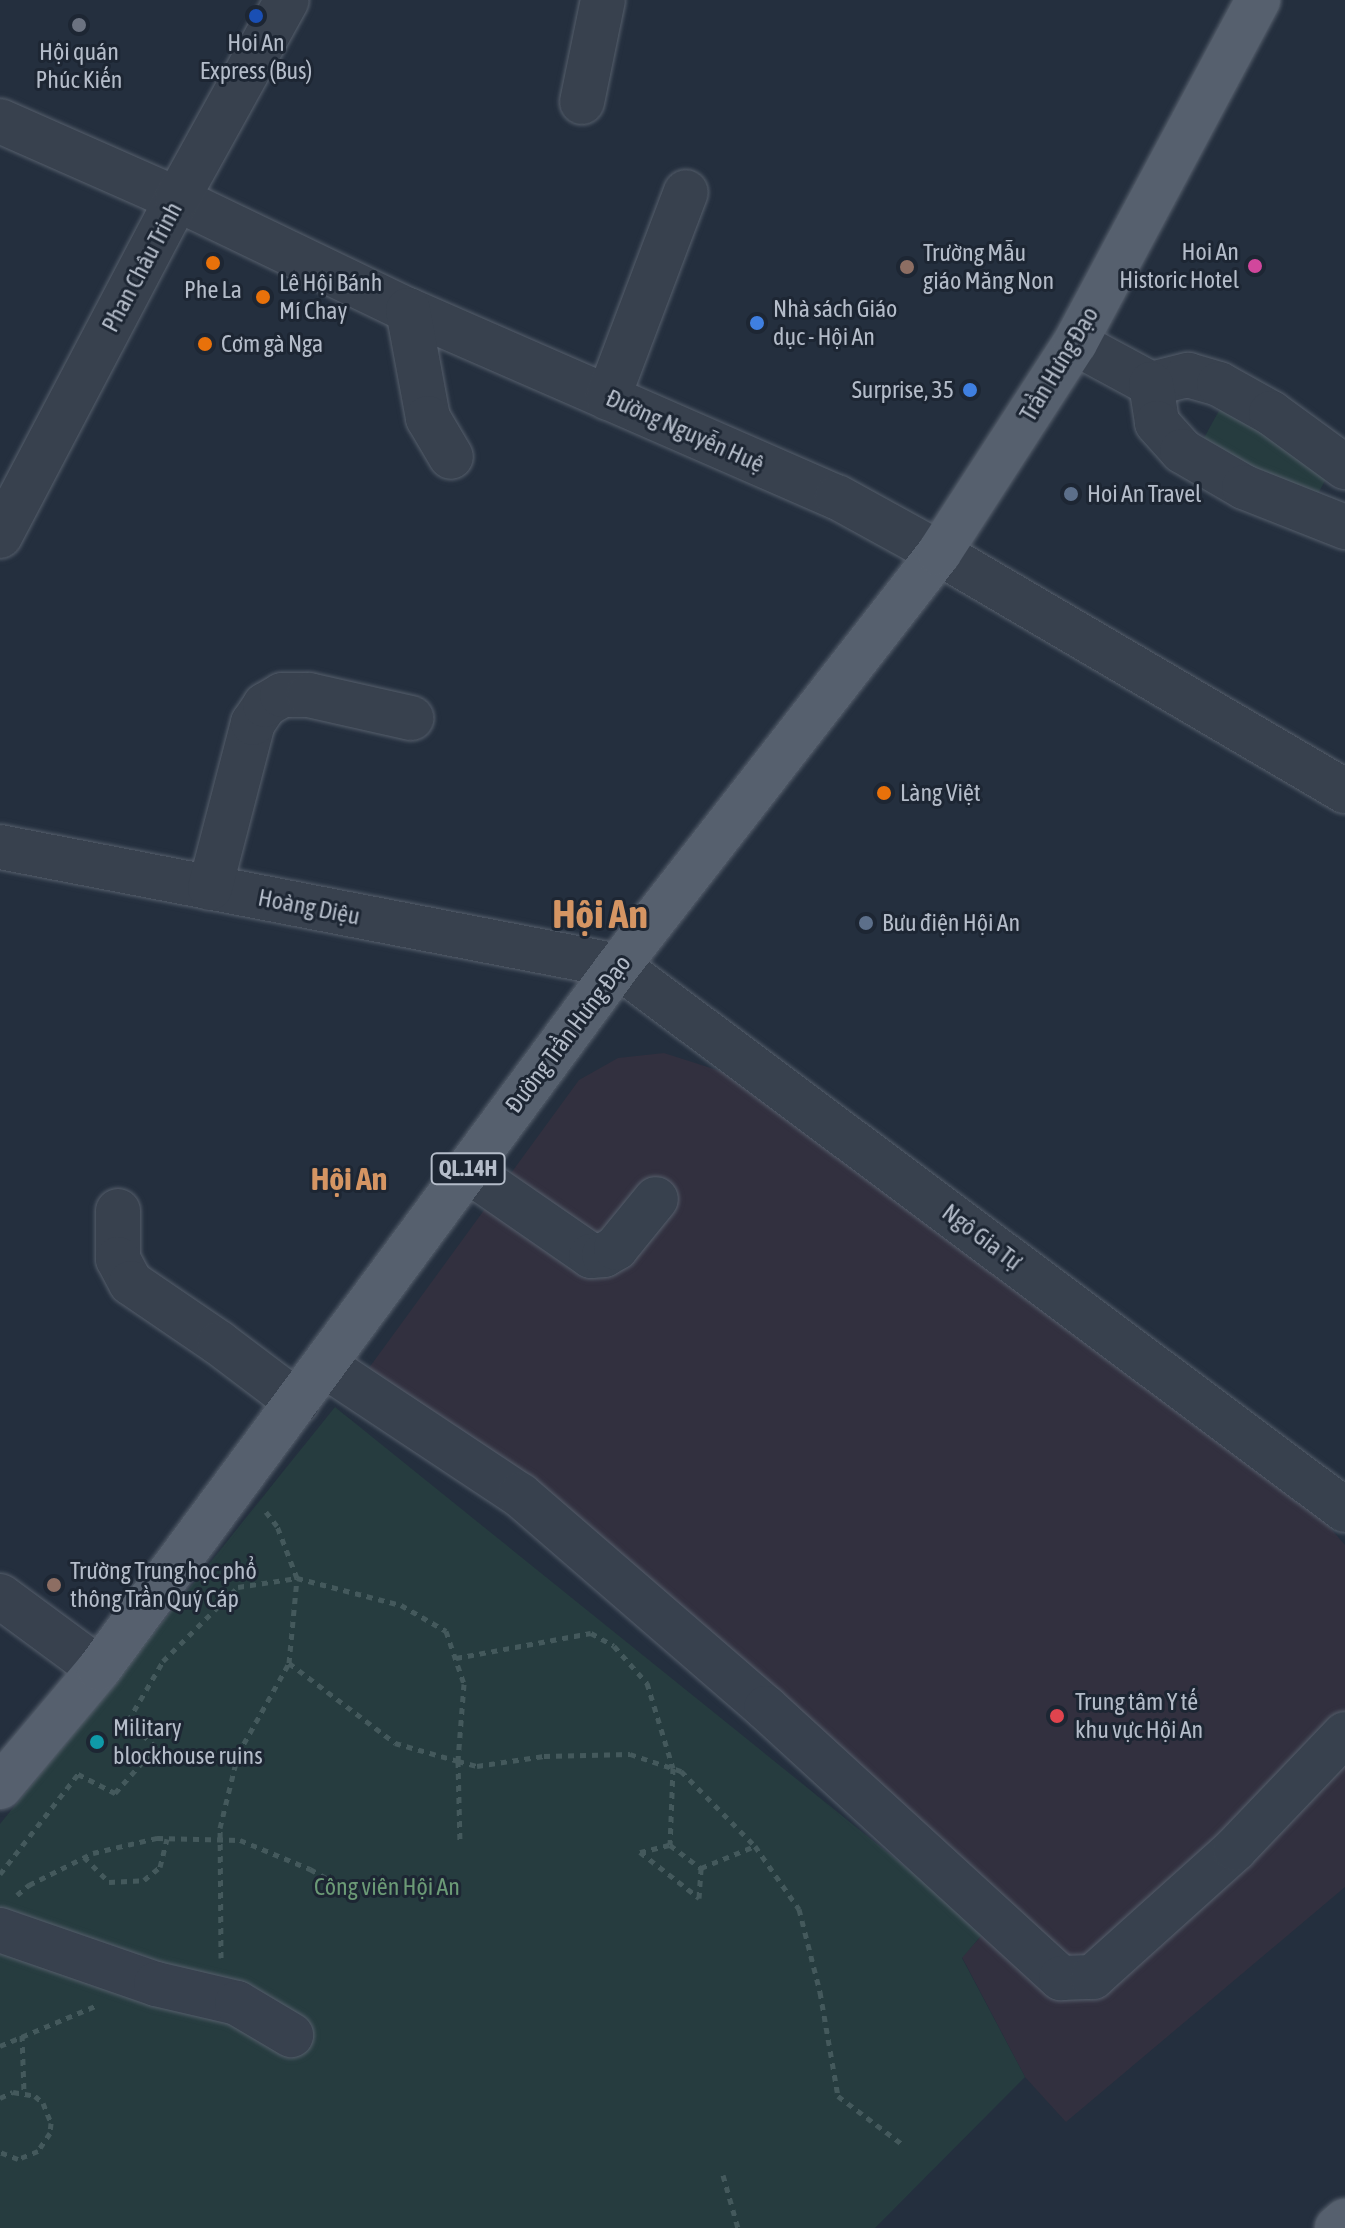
<!DOCTYPE html>
<html>
<head>
<meta charset="utf-8">
<style>
  body { margin:0 }
  #map { position:relative; width:1345px; height:2228px; overflow:hidden; background:#242f3e; font-family:"Asap Condensed",sans-serif }
  div>[style] { position:absolute }
  .medical>* { inset:0; background:#32303f }
  .green>* { inset:0; background:#263c3f }
  .path>* { height:5px; margin-top:-2.5px; transform-origin:0; background:repeating-linear-gradient(90deg,#44595c 0 6px,transparent 0 12px) }
  .roads { filter:drop-shadow(0 0 2px #565f6c) drop-shadow(0 0 2px #565f6c) }
  .minor>* { height:44px; margin:-22px; padding:0 22px; transform-origin:22px; border-radius:22px; background:#38414e }
  .major>* { height:44px; margin:-22px; padding:0 22px; transform-origin:22px; border-radius:22px; background:#56606e }
  .dots>* { width:22px; height:22px; translate:-50% -50%; box-sizing:border-box; border:4px solid #1d2633; border-radius:50% }
  span { translate:-50% -50%; white-space:nowrap; text-align:center; line-height:1.15; -webkit-text-stroke:6px #1d2633; paint-order:stroke }
  .shield-label span { padding:2px 6px; background:#1d2633; border:2px solid; border-radius:6px; -webkit-text-stroke-width:0 }
  .shield-label { font-size:22px; color:#b4bcc9; font-weight:700 }
  .poi-label { font-size:24px; color:#b4bcc9 }
  .right { translate:-100% -50%; text-align:right }
  .left { translate:0 -50%; text-align:left }
  .street-label { font-size:24px; color:#b4bcc9 }
  .park-label { font-size:24px; color:#6b9a76 }
  .district-label { font-size:32px; color:#d59563; font-weight:700 }
  .town-label { font-size:40px; color:#d59563; font-weight:700 }
</style>
</head>
<body>
<div id="map">
  <div class="medical">
    <i style="clip-path:polygon(664px 1053px,742px 1078px,1303px 1497px,1345px 1545px,1345px 1887px,1066px 2122px,1025px 2077px,962px 1957px,985px 1932px,366px 1372px,579px 1080px,618px 1058px)"></i>
  </div>
  <div class="green">
    <i style="clip-path:polygon(1221px 407px,1332px 468px,1310px 508px,1199px 447px)"></i>
    <i style="clip-path:polygon(335px 1407px,985px 1931px,962px 1958px,1025px 2077px,875px 2228px,0 2228px,0 1824px)"></i>
  </div>
  <div class="path">
    <i style="left:456px;top:1658px;width:137px;rotate:-10.5deg"></i>
    <i style="left:591px;top:1633px;width:26px;rotate:29deg"></i>
    <i style="left:614px;top:1646px;width:50px;rotate:48.3deg"></i>
    <i style="left:647px;top:1683px;width:89px;rotate:73deg"></i>
    <i style="left:673px;top:1768px;width:77px;rotate:92.2deg"></i>
    <i style="left:670px;top:1845px;width:39px;rotate:37deg"></i>
    <i style="left:701px;top:1868px;width:58px;rotate:-22.2deg"></i>
    <i style="left:289px;top:1663px;width:133px;rotate:37deg"></i>
    <i style="left:395px;top:1743px;width:66px;rotate:15.9deg"></i>
    <i style="left:458px;top:1761px;width:20px;rotate:15deg"></i>
    <i style="left:477px;top:1766px;width:68px;rotate:-8.5deg"></i>
    <i style="left:544px;top:1756px;width:86px;rotate:-1.3deg"></i>
    <i style="left:630px;top:1754px;width:54px;rotate:18.4deg"></i>
    <i style="left:681px;top:1771px;width:105px;rotate:45.4deg"></i>
    <i style="left:755px;top:1846px;width:77px;rotate:55.1deg"></i>
    <i style="left:799px;top:1909px;width:86px;rotate:75.8deg"></i>
    <i style="left:820px;top:1992px;width:106px;rotate:80.2deg"></i>
    <i style="left:838px;top:2096px;width:80px;rotate:36.9deg"></i>
    <i style="left:669px;top:1845px;width:30px;rotate:166deg"></i>
    <i style="left:640px;top:1852px;width:75px;rotate:37.9deg"></i>
    <i style="left:699px;top:1898px;width:30px;rotate:-86deg"></i>
    <i style="left:84px;top:1857px;width:35px;rotate:45deg"></i>
    <i style="left:109px;top:1882px;width:35px;rotate:-3deg"></i>
    <i style="left:144px;top:1880px;width:21px;rotate:-39deg"></i>
    <i style="left:160px;top:1867px;width:29px;rotate:-76deg"></i>
    <i style="left:0;top:1874px;width:127px;rotate:-52deg"></i>
    <i style="left:78px;top:1774px;width:42px;rotate:27.2deg"></i>
    <i style="left:115px;top:1793px;width:62px;rotate:-48.3deg"></i>
    <i style="left:156px;top:1747px;width:38px;rotate:-137deg"></i>
    <i style="left:128px;top:1721px;width:69px;rotate:-59.7deg"></i>
    <i style="left:163px;top:1661px;width:105px;rotate:-44.6deg"></i>
    <i style="left:238px;top:1587px;width:60px;rotate:-8.7deg"></i>
    <i style="left:297px;top:1578px;width:107px;rotate:14.6deg"></i>
    <i style="left:401px;top:1605px;width:52px;rotate:30deg"></i>
    <i style="left:446px;top:1631px;width:56px;rotate:71.2deg"></i>
    <i style="left:464px;top:1684px;width:77px;rotate:94.5deg"></i>
    <i style="left:458px;top:1761px;width:81px;rotate:88.6deg"></i>
    <i style="left:17px;top:1895px;width:16px;rotate:-40deg"></i>
    <i style="left:29px;top:1885px;width:72px;rotate:-26.6deg"></i>
    <i style="left:93px;top:1853px;width:66px;rotate:-13.2deg"></i>
    <i style="left:157px;top:1838px;width:83px;rotate:1.4deg"></i>
    <i style="left:240px;top:1840px;width:76px;rotate:22.5deg"></i>
    <i style="left:310px;top:1869px;width:47px;rotate:29.3deg"></i>
    <i style="left:221px;top:1958px;width:130px;rotate:-90.4deg"></i>
    <i style="left:220px;top:1828px;width:76px;rotate:-76.3deg"></i>
    <i style="left:238px;top:1754px;width:104px;rotate:-60.7deg"></i>
    <i style="left:289px;top:1663px;width:85px;rotate:-84.6deg"></i>
    <i style="left:297px;top:1578px;width:56px;rotate:-111deg"></i>
    <i style="left:277px;top:1526px;width:18px;rotate:-128deg"></i>
    <i style="left:22px;top:2035px;width:57px;rotate:88deg"></i>
    <i style="left:0;top:2046px;width:103px;rotate:-22.8deg"></i>
    <i style="left:0;top:2098px;width:14px;rotate:-25deg"></i>
    <i style="left:13px;top:2092px;width:22px;rotate:10deg"></i>
    <i style="left:35px;top:2096px;width:11px;rotate:41deg"></i>
    <i style="left:43px;top:2103px;width:22px;rotate:68deg"></i>
    <i style="left:51px;top:2123px;width:10px;rotate:96deg"></i>
    <i style="left:50px;top:2133px;width:22px;rotate:124deg"></i>
    <i style="left:38px;top:2151px;width:22px;rotate:158deg"></i>
    <i style="left:18px;top:2159px;width:19px;rotate:-159deg"></i>
    <i style="left:723px;top:2175px;width:55px;rotate:74.2deg"></i>
  </div>
  <div class="roads">
    <div class="minor">
      <i style="left:582px;top:102px;width:104px;rotate:-78.4deg"></i>
      <i style="left:0;top:121px;width:193px;rotate:23.8deg"></i>
      <i style="left:177px;top:199px;width:256px;rotate:25.7deg"></i>
      <i style="left:408px;top:310px;width:468px;rotate:23.6deg"></i>
      <i style="left:837px;top:497px;width:116px;rotate:28.8deg"></i>
      <i style="left:939px;top:553px;width:471px;rotate:30.4deg"></i>
      <i style="left:408px;top:310px;width:110px;rotate:79.5deg"></i>
      <i style="left:428px;top:418px;width:45px;rotate:59.5deg"></i>
      <i style="left:1075px;top:343px;width:86px;rotate:28.3deg"></i>
      <i style="left:1151px;top:384px;width:38px;rotate:-14deg"></i>
      <i style="left:1188px;top:375px;width:32px;rotate:16deg"></i>
      <i style="left:1219px;top:384px;width:60px;rotate:29.1deg"></i>
      <i style="left:1271px;top:413px;width:92px;rotate:36.1deg"></i>
      <i style="left:1151px;top:384px;width:39px;rotate:81deg"></i>
      <i style="left:1157px;top:423px;width:38px;rotate:48deg"></i>
      <i style="left:1182px;top:451px;width:72px;rotate:30.1deg"></i>
      <i style="left:1244px;top:487px;width:109px;rotate:21.6deg"></i>
      <i style="left:608px;top:398px;width:220px;rotate:-69.3deg"></i>
      <i style="left:0;top:536px;width:381px;rotate:-62.3deg"></i>
      <i style="left:177px;top:199px;width:227px;rotate:-61.1deg"></i>
      <i style="left:0;top:847px;width:629px;rotate:10.9deg"></i>
      <i style="left:618px;top:966px;width:908px;rotate:36.81deg"></i>
      <i style="left:210px;top:888px;width:171px;rotate:-75.4deg"></i>
      <i style="left:253px;top:723px;width:22px;rotate:-56deg"></i>
      <i style="left:265px;top:705px;width:20px;rotate:-30deg"></i>
      <i style="left:282px;top:695px;width:27px"></i>
      <i style="left:309px;top:695px;width:105px;rotate:12.7deg"></i>
      <i style="left:467px;top:1170px;width:151px;rotate:34.7deg"></i>
      <i style="left:591px;top:1256px;width:13px;rotate:-4deg"></i>
      <i style="left:604px;top:1255px;width:14px;rotate:-30deg"></i>
      <i style="left:616px;top:1248px;width:63px;rotate:-50.8deg"></i>
      <i style="left:118px;top:1211px;width:48px;rotate:90deg"></i>
      <i style="left:118px;top:1259px;width:27px;rotate:62deg"></i>
      <i style="left:131px;top:1283px;width:107px;rotate:34.3deg"></i>
      <i style="left:219px;top:1343px;width:98px;rotate:37.1deg"></i>
      <i style="left:324px;top:1365px;width:235px;rotate:33.6deg"></i>
      <i style="left:520px;top:1495px;width:325px;rotate:40.9deg"></i>
      <i style="left:766px;top:1708px;width:400px;rotate:42.5deg"></i>
      <i style="left:1061px;top:1978px;width:32px;rotate:-2deg"></i>
      <i style="left:1093px;top:1977px;width:191px;rotate:-42deg"></i>
      <i style="left:1235px;top:1849px;width:159px;rotate:-46.3deg"></i>
      <i style="left:0;top:1596px;width:123px;rotate:36.4deg"></i>
      <i style="left:0;top:1930px;width:165px;rotate:19.1deg"></i>
      <i style="left:156px;top:1984px;width:83px;rotate:13.2deg"></i>
      <i style="left:237px;top:2003px;width:63px;rotate:30.7deg"></i>
    </div>
    <div class="major">
      <i style="left:0;top:1787px;width:154px;rotate:-50deg"></i>
      <i style="left:99px;top:1669px;width:874px;rotate:-53.56deg"></i>
      <i style="left:618px;top:966px;width:523px;rotate:-52.14deg"></i>
      <i style="left:939px;top:553px;width:250px;rotate:-57.1deg"></i>
      <i style="left:1075px;top:343px;width:389px;rotate:-61.9deg"></i>
      <i style="left:1337px;top:2228px;width:11px;rotate:-41deg"></i>
    </div>
  </div>
  <div class="dots">
    <i style="left:256px;top:16px;background:#1a4fb4"></i>
    <i style="left:79px;top:25px;background:#6b7280"></i>
    <i style="left:213px;top:263px;background:#e8710a"></i>
    <i style="left:1255px;top:266px;background:#d1479c"></i>
    <i style="left:907px;top:267px;background:#8d6e63"></i>
    <i style="left:263px;top:297px;background:#e8710a"></i>
    <i style="left:757px;top:323px;background:#3f7fe0"></i>
    <i style="left:205px;top:344px;background:#e8710a"></i>
    <i style="left:970px;top:390px;background:#3f7fe0"></i>
    <i style="left:1071px;top:494px;background:#5c6f8a"></i>
    <i style="left:884px;top:793px;background:#e8710a"></i>
    <i style="left:866px;top:923px;background:#5c6f8a"></i>
    <i style="left:54px;top:1585px;background:#8d6e63"></i>
    <i style="left:1057px;top:1716px;background:#e0444e"></i>
    <i style="left:97px;top:1742px;background:#0f9aa8"></i>
  </div>
  <div class="shield-label">
    <span style="left:468px;top:1169px">QL.14H</span>
  </div>
  <div class="poi-label">
    <span style="left:256px;top:57px">Hoi An<br>Express (Bus)</span>
    <span style="left:79px;top:66px">Hội quán<br>Phúc Kiến</span>
    <span class="right" style="left:1239px;top:266px">Hoi An<br>Historic Hotel</span>
    <span class="left" style="left:923px;top:267px">Trường Mẫu<br>giáo Măng Non</span>
    <span class="left" style="left:279px;top:297px">Lê Hội Bánh<br>Mí Chay</span>
    <span style="left:213px;top:290px">Phe La</span>
    <span class="left" style="left:773px;top:323px">Nhà sách Giáo<br>dục - Hội An</span>
    <span class="left" style="left:221px;top:344px">Cơm gà Nga</span>
    <span class="right" style="left:954px;top:390px">Surprise, 35</span>
    <span class="left" style="left:1087px;top:494px">Hoi An Travel</span>
    <span class="left" style="left:900px;top:793px">Làng Việt</span>
    <span class="left" style="left:882px;top:923px">Bưu điện Hội An</span>
    <span class="left" style="left:70px;top:1585px">Trường Trung học phổ<br>thông Trần Quý Cáp</span>
    <span class="left" style="left:1075px;top:1716px">Trung tâm Y tế<br>khu vực Hội An</span>
    <span class="left" style="left:113px;top:1742px">Military<br>blockhouse ruins</span>
  </div>
  <div class="street-label">
    <span style="left:142px;top:267px;rotate:-62deg">Phan Châu Trinh</span>
    <span style="left:1059px;top:364px;rotate:-59deg">Trần Hưng Đạo</span>
    <span style="left:685px;top:431px;rotate:24deg">Đường Nguyễn Huệ</span>
    <span style="left:309px;top:907px;rotate:11deg">Hoàng Diệu</span>
    <span style="left:568px;top:1034px;rotate:-53deg">Đường Trần Hưng Đạo</span>
    <span style="left:982px;top:1237px;rotate:37deg">Ngô Gia Tự</span>
  </div>
  <div class="park-label">
    <span style="left:387px;top:1887px">Công viên Hội An</span>
  </div>
  <div class="district-label">
    <span style="left:349px;top:1179px">Hội An</span>
  </div>
  <div class="town-label">
    <span style="left:600px;top:914px">Hội An</span>
  </div>
</div>
</body>
</html>
